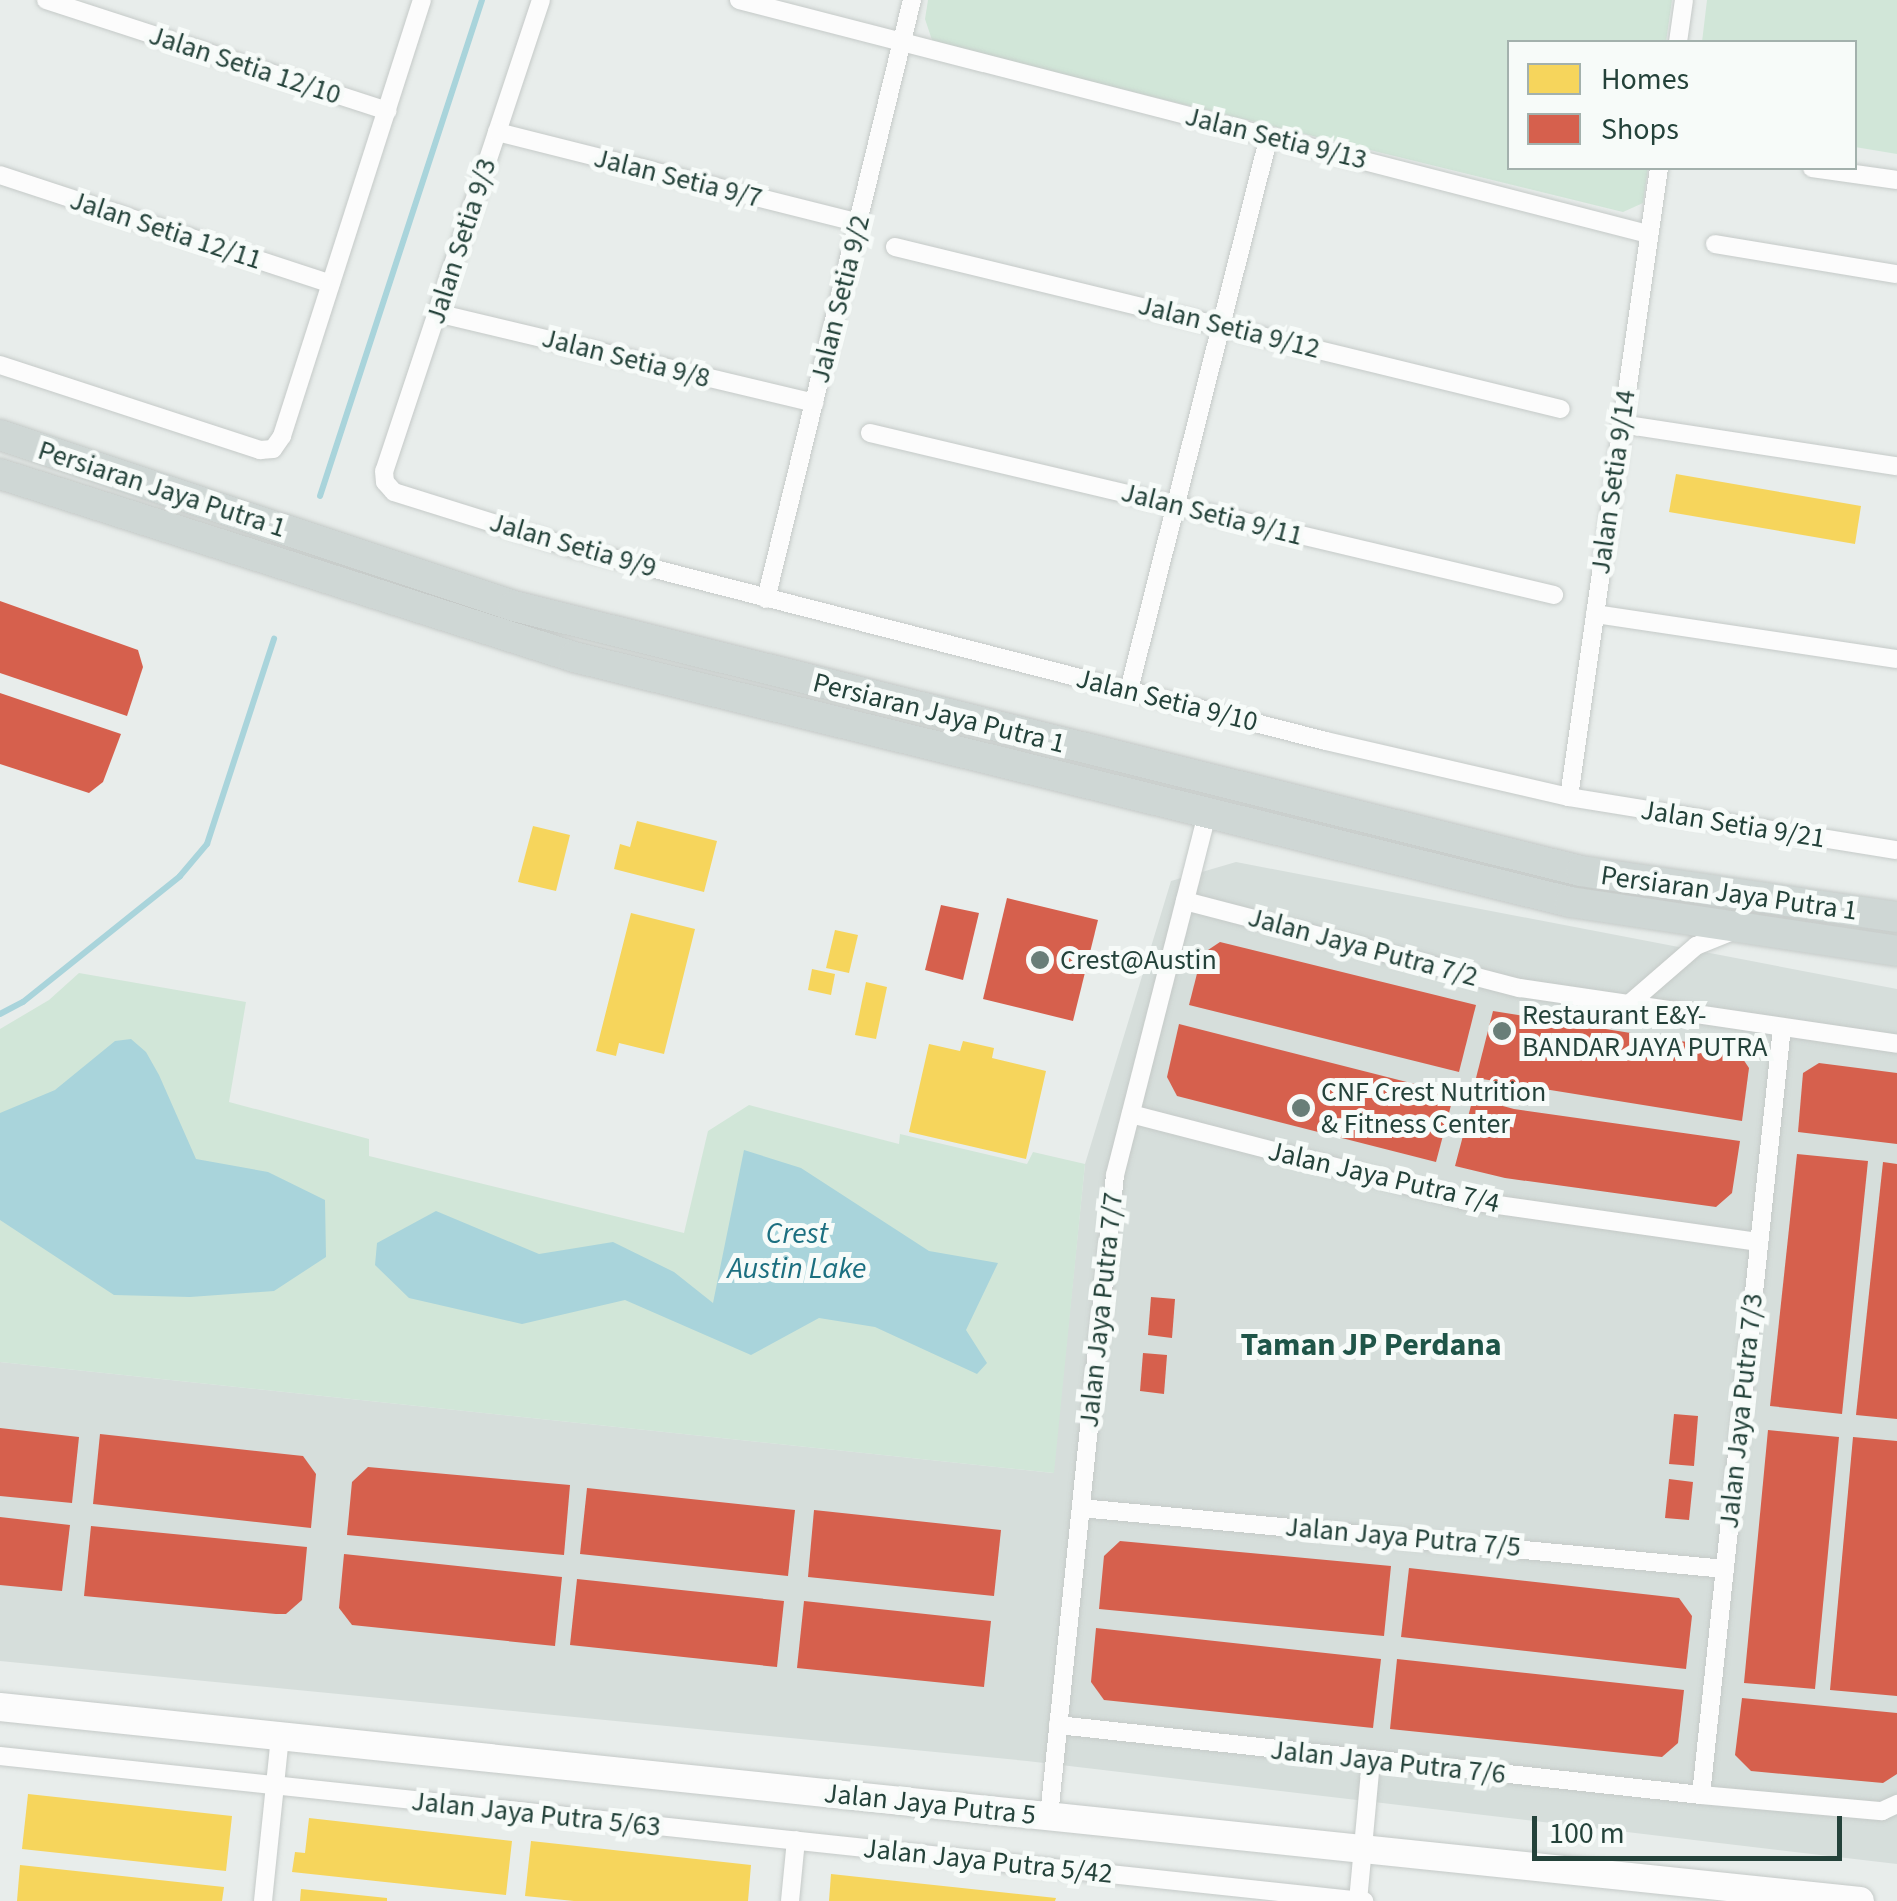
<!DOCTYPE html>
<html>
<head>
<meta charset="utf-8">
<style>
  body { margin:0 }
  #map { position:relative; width:1897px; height:1901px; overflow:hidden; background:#e8edeb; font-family:"Source Sans 3",sans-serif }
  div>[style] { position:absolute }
  .built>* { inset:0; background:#d6dedb }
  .green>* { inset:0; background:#d1e6d8 }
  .water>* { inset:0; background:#a9d4db }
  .homes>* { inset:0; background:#f6d55c }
  .shops>* { inset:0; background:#d6604d }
  .stream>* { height:6px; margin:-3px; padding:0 3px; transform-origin:3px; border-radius:3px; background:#a9d4db }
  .roads { filter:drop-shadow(0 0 2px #c5cac8) drop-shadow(0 0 2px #c5cac8) }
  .street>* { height:18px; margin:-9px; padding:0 9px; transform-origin:9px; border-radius:9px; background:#fcfcfc }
  .secondary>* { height:28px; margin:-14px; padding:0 14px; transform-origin:14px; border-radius:14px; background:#fcfcfc }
  .primary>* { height:30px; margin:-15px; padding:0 15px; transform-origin:15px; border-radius:15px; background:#cfd7d5 }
  .dots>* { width:28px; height:28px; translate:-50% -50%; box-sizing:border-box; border:5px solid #f7fbf9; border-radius:50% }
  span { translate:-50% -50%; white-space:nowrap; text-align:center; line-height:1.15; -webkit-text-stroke:10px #f7fbf9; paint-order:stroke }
  .street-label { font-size:28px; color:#24423a }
  .poi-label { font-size:28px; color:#24423a }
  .left { translate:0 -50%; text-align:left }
  .water-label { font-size:30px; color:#1c6f80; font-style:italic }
  .quarter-label { font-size:32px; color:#1f5548; font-weight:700 }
  .legend { position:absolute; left:1507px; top:40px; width:350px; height:130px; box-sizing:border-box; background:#f7fbf9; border:2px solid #a3b1ad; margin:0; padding:12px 18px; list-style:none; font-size:30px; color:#24423a }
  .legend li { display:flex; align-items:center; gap:20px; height:50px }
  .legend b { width:50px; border:2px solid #a3b1ad }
  .scale { position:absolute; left:1532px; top:1816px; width:310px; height:45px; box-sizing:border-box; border:5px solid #24423a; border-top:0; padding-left:12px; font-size:30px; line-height:35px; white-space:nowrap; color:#24423a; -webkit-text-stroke:8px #f7fbf9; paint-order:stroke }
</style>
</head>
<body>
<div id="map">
  <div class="built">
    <i style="clip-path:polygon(1236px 862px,1897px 989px,1897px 1864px,1027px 1761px,0 1661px,0 1362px,1053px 1473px,1085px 1164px,1171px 881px)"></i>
  </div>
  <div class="green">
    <i style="clip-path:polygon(928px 0,1672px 0,1666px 42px,1510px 42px,1510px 168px,1648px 168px,1643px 203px,1623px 212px,933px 43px,925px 19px)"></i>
    <i style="clip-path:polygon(1707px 0,1897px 0,1897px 154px,1855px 147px,1854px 42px,1702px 42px)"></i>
    <i style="clip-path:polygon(79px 973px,246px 1002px,229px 1102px,369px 1139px,369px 1156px,684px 1233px,708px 1131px,749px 1105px,899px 1144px,900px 1134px,1027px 1164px,1033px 1152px,1085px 1164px,1054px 1473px,0 1362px,0 1029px,49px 1000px)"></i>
  </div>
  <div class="water">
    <i style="clip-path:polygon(131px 1039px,146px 1052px,159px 1075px,196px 1159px,268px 1172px,325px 1200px,326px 1257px,274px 1291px,190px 1297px,114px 1295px,0 1220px,0 1113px,55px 1090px,115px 1041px)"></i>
    <i style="clip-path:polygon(744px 1150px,801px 1168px,929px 1251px,998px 1263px,966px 1330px,987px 1363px,977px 1374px,875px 1327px,819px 1318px,751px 1355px,625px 1300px,522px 1324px,409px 1298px,375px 1265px,377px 1243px,436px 1211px,539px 1254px,613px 1242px,674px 1272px,713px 1303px)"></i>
  </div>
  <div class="homes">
    <i style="clip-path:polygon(1676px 474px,1861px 506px,1855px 544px,1669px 512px)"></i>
    <i style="clip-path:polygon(637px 821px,717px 841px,704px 892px,614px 869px,620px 844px,630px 847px)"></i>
    <i style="clip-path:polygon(533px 826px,570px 835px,556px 891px,518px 882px)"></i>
    <i style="clip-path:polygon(631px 913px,695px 929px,664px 1054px,619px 1043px,616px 1056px,596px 1051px)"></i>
    <i style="clip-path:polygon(835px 930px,858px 935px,849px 973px,826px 968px)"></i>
    <i style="clip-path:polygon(812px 969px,835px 974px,831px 995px,808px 990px)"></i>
    <i style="clip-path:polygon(866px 982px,887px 987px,876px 1039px,855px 1035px)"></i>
    <i style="clip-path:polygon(963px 1041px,994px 1048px,992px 1058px,1046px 1071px,1026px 1159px,909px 1132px,929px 1044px,960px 1051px)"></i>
    <i style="clip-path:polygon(28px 1794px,232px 1816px,226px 1871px,22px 1849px)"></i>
    <i style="clip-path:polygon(309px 1818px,512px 1841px,506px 1895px,292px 1872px,295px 1852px,305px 1853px)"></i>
    <i style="clip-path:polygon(531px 1841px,751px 1865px,748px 1901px,574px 1901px,525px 1896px)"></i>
    <i style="clip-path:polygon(20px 1865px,224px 1887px,222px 1901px,17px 1901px)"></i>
    <i style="clip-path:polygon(831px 1874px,1056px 1898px,1055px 1901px,829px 1901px)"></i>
    <i style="clip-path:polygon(301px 1889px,387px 1898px,387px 1901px,300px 1901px)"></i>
  </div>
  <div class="shops">
    <i style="clip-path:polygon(0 601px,138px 650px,143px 667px,127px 716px,0 673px)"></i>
    <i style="clip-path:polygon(0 693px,121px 734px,103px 782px,89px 793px,0 764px)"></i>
    <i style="clip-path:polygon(1007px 898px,1098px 920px,1073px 1021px,983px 999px)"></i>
    <i style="clip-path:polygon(941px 905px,979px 913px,963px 980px,925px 970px)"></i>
    <i style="clip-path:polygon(1220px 942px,1476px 1005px,1459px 1072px,1189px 1005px,1202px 954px)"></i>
    <i style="clip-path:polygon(1493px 1011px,1737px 1050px,1749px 1068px,1742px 1121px,1476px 1078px)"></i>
    <i style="clip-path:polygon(1179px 1024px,1454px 1094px,1436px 1162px,1177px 1096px,1167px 1077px)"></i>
    <i style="clip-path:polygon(1819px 1063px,1897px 1073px,1897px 1144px,1798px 1132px,1803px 1073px)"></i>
    <i style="clip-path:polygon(1473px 1098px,1514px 1109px,1740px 1141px,1732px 1193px,1716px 1207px,1505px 1178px,1455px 1166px)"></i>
    <i style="clip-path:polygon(1797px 1154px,1868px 1161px,1842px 1414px,1770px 1406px)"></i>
    <i style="clip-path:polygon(1883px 1162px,1897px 1164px,1897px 1419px,1856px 1415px)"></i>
    <i style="clip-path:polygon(1151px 1297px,1175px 1299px,1172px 1338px,1148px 1335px)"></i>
    <i style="clip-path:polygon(1143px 1353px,1167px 1355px,1164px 1394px,1140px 1391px)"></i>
    <i style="clip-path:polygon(1674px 1414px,1698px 1416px,1694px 1466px,1669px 1464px)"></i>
    <i style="clip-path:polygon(0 1428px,79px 1437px,72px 1503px,0 1496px)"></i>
    <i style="clip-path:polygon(1768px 1430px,1839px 1437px,1815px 1689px,1744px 1683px)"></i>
    <i style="clip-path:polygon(100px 1434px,303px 1456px,316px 1474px,311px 1528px,93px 1504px)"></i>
    <i style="clip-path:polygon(1853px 1437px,1897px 1441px,1897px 1696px,1830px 1690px)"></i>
    <i style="clip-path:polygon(368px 1467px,570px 1485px,564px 1555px,347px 1535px,352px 1482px)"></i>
    <i style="clip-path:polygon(1669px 1479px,1693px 1482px,1689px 1520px,1665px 1518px)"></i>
    <i style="clip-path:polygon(587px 1488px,795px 1510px,788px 1576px,580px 1554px)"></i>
    <i style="clip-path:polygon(814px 1510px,1001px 1530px,994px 1596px,808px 1577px)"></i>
    <i style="clip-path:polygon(0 1517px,70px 1525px,62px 1591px,0 1585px)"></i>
    <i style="clip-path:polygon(91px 1526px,307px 1547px,302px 1600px,286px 1614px,276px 1614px,84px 1596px)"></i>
    <i style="clip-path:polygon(1120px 1541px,1391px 1566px,1384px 1636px,1099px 1609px,1104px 1556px)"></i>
    <i style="clip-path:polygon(344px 1554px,562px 1577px,555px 1646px,352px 1625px,339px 1608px)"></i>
    <i style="clip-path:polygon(1409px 1568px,1679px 1598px,1692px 1616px,1686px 1669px,1401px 1637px)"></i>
    <i style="clip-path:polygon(577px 1579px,784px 1601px,777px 1667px,570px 1645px)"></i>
    <i style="clip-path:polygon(804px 1601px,991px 1621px,984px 1687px,797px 1668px)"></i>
    <i style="clip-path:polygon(1096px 1628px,1381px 1659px,1373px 1728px,1104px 1700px,1091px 1682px)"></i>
    <i style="clip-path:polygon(1397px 1659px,1684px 1690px,1678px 1743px,1662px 1757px,1390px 1729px)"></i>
    <i style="clip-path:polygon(1742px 1698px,1897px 1713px,1897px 1774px,1883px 1783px,1751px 1771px,1735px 1755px)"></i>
  </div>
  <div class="stream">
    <i style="left:320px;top:496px;width:522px;rotate:-71.91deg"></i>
    <i style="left:0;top:1014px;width:26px;rotate:-28deg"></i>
    <i style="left:23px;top:1002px;width:201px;rotate:-38.7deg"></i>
    <i style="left:180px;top:876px;width:42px;rotate:-49.8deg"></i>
    <i style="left:207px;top:844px;width:216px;rotate:-71.9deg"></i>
  </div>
  <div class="roads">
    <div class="street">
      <i style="left:46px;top:0;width:359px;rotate:18deg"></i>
      <i style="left:541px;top:0;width:496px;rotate:108.4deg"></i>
      <i style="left:384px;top:471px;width:11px;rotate:85deg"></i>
      <i style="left:385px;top:482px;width:13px;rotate:48deg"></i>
      <i style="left:394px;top:492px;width:188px;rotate:17.4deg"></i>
      <i style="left:573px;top:548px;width:777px;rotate:14.38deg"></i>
      <i style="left:1326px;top:741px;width:249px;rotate:13deg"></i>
      <i style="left:1569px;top:797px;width:332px;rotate:9.2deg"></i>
      <i style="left:739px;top:0;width:939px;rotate:14.44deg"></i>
      <i style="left:1678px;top:42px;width:42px;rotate:-81.9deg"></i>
      <i style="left:497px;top:132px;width:372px;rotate:14.1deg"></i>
      <i style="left:1812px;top:168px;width:86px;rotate:8deg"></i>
      <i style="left:0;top:175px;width:348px;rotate:18.2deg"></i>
      <i style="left:1715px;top:244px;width:184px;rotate:9.4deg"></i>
      <i style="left:895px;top:247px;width:685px;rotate:13.67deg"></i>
      <i style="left:437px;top:313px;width:388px;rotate:13.4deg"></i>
      <i style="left:0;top:365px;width:274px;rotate:18.1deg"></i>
      <i style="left:260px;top:450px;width:13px;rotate:-4deg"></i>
      <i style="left:273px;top:449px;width:16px;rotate:-55deg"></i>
      <i style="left:282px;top:436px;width:458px;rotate:-72.2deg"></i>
      <i style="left:1621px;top:424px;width:279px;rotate:8.7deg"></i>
      <i style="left:870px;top:433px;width:703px;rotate:13.32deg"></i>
      <i style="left:766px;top:599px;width:617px;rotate:-76.3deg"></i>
      <i style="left:1595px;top:614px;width:305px;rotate:8.5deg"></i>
      <i style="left:1129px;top:690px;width:571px;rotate:-75.82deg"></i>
      <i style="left:1569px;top:797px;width:635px;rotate:-81.86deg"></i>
      <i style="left:1185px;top:901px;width:346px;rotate:14.6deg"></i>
      <i style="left:1520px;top:988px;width:381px;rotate:8.4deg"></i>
      <i style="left:1629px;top:1004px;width:89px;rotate:-40.9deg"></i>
      <i style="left:1696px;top:946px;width:42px;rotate:-22.3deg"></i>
      <i style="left:1131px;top:1114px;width:343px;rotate:14.5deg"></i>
      <i style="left:1463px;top:1200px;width:299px;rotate:8.1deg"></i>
      <i style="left:1081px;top:1508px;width:647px;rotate:5.41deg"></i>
      <i style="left:1058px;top:1725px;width:647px;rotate:6.21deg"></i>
      <i style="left:1701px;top:1795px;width:182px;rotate:5.1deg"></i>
      <i style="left:1882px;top:1811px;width:17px;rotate:-25deg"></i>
      <i style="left:0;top:1756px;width:1372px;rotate:6.07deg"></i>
      <i style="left:1701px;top:1795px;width:772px;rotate:-83.98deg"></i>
      <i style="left:1049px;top:1816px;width:644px;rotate:-84.12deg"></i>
      <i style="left:1115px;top:1175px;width:377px;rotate:-75.7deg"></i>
      <i style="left:263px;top:1901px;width:166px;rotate:-84.1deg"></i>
      <i style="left:790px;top:1901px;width:61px;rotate:-84.4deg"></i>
      <i style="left:1358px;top:1901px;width:142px;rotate:-84.7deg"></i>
    </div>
    <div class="secondary">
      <i style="left:0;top:1707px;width:1870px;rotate:5.95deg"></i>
    </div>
    <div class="primary">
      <i style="left:0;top:435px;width:542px;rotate:18.4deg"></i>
      <i style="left:514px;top:606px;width:1099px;rotate:13.95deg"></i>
      <i style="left:1581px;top:871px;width:319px;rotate:8.3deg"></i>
      <i style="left:0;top:474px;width:602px;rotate:17.68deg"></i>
      <i style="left:574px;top:657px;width:1026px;rotate:13.82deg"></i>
      <i style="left:1570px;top:902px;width:331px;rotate:8.5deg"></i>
    </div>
  </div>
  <div class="dots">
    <i style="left:1040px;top:960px;background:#697e78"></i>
    <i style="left:1502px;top:1031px;background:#697e78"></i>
    <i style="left:1301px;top:1108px;background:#697e78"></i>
  </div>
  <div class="street-label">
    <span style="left:245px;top:65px;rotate:18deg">Jalan Setia 12/10</span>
    <span style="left:1276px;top:138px;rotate:14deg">Jalan Setia 9/13</span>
    <span style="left:678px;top:178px;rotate:14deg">Jalan Setia 9/7</span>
    <span style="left:166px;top:230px;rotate:18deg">Jalan Setia 12/11</span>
    <span style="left:461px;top:241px;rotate:-72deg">Jalan Setia 9/3</span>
    <span style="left:840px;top:299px;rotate:-76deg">Jalan Setia 9/2</span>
    <span style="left:1229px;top:327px;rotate:14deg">Jalan Setia 9/12</span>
    <span style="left:626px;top:358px;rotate:14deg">Jalan Setia 9/8</span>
    <span style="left:1613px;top:482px;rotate:-82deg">Jalan Setia 9/14</span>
    <span style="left:162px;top:489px;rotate:18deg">Persiaran Jaya Putra 1</span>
    <span style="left:1212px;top:514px;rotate:14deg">Jalan Setia 9/11</span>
    <span style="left:573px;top:545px;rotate:16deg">Jalan Setia 9/9</span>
    <span style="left:1167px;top:700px;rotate:14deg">Jalan Setia 9/10</span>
    <span style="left:939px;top:713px;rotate:14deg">Persiaran Jaya Putra 1</span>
    <span style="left:1733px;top:824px;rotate:9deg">Jalan Setia 9/21</span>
    <span style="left:1729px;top:893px;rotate:8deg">Persiaran Jaya Putra 1</span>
    <span style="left:1363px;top:947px;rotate:15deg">Jalan Jaya Putra 7/2</span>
    <span style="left:1384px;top:1177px;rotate:13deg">Jalan Jaya Putra 7/4</span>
    <span style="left:1101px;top:1310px;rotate:-84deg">Jalan Jaya Putra 7/7</span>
    <span style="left:1741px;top:1411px;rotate:-84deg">Jalan Jaya Putra 7/3</span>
    <span style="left:1403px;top:1537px;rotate:5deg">Jalan Jaya Putra 7/5</span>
    <span style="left:1388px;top:1762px;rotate:6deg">Jalan Jaya Putra 7/6</span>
    <span style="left:930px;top:1804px;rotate:6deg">Jalan Jaya Putra 5</span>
    <span style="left:536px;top:1814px;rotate:6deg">Jalan Jaya Putra 5/63</span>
    <span style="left:988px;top:1861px;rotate:6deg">Jalan Jaya Putra 5/42</span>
  </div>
  <div class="poi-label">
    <span class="left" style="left:1060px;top:960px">Crest@Austin</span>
    <span class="left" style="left:1522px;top:1031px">Restaurant E&amp;Y-<br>BANDAR JAYA PUTRA</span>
    <span class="left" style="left:1321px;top:1108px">CNF Crest Nutrition<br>&amp; Fitness Center</span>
  </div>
  <div class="water-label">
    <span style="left:797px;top:1251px">Crest<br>Austin Lake</span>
  </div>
  <div class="quarter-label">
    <span style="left:1371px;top:1345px">Taman JP Perdana</span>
  </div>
  <ul class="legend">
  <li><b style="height:28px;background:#f6d55c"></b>Homes</li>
  <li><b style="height:28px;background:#d6604d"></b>Shops</li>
  </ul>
  <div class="scale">100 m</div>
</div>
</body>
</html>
